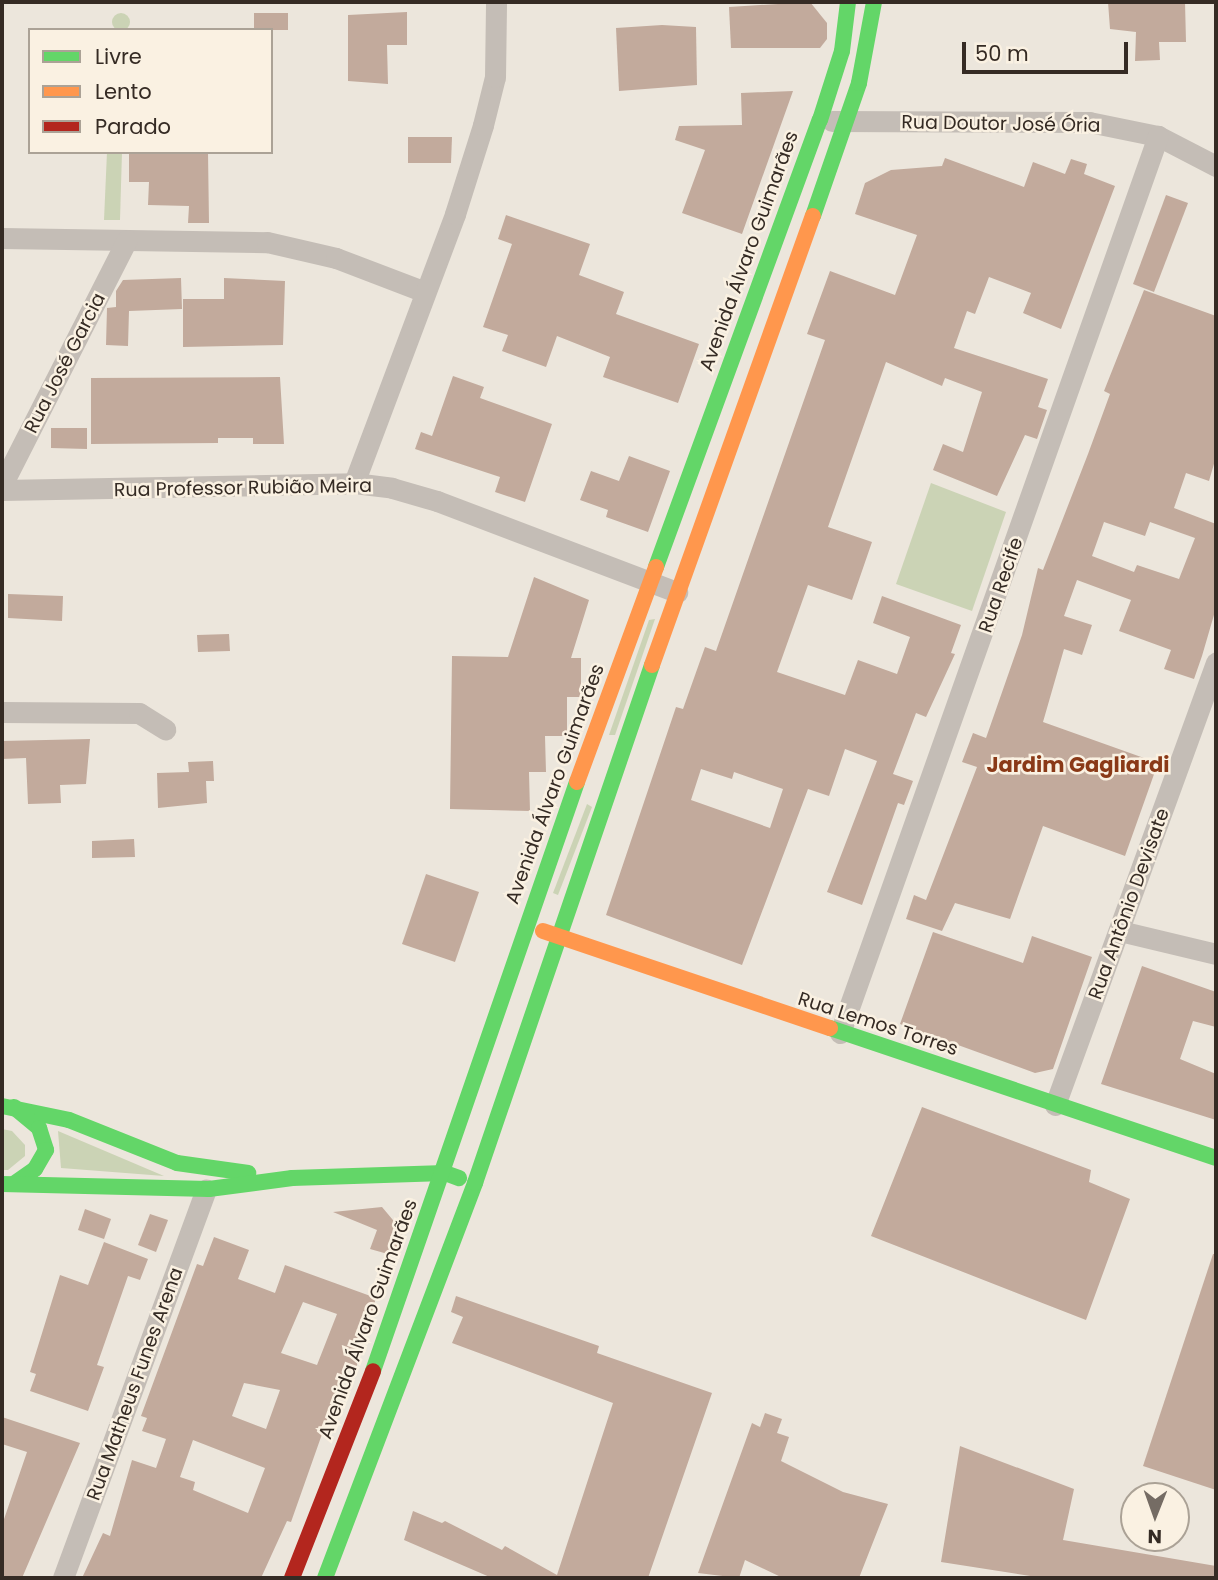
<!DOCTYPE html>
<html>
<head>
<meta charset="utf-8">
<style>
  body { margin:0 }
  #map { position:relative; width:1218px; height:1580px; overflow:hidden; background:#ece6dc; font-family:Poppins,sans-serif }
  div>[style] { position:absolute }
  .green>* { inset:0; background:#cbd3b5 }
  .round { border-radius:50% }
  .building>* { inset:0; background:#c2aa9c }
  .street>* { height:21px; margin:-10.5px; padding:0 10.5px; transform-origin:10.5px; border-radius:10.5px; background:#c4bdb6 }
  .fast>* { height:16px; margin:-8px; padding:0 8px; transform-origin:8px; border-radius:8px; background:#63d668 }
  .slow>* { height:16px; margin:-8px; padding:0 8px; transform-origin:8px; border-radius:8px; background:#ff974d }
  .jam>* { height:16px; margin:-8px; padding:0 8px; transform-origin:8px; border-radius:8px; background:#b3261e }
  span { translate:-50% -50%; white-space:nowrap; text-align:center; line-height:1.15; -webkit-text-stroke:5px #faf1e2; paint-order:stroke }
  .street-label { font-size:19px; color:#352b24 }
  .neighbourhood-label { font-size:21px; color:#8a3917; font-weight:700 }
  .frame { position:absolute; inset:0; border:4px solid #352b24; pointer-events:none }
  .legend { position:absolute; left:28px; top:28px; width:245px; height:126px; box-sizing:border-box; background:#faf1e2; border:2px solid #aba296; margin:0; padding:9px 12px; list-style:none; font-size:21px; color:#352b24 }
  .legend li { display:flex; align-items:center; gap:14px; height:35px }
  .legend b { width:35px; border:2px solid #aba296 }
  .north { position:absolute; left:1120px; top:1482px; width:70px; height:70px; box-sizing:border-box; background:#faf1e2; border:2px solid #aba296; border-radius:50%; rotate:181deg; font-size:19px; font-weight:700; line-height:28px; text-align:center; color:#352b24 }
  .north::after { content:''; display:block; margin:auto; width:24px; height:32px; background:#756c64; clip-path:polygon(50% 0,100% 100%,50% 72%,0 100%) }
  .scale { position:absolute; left:962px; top:42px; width:166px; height:32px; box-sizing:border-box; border:4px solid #352b24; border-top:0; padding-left:9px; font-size:21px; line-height:24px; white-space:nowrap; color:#352b24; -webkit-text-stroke:5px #faf1e2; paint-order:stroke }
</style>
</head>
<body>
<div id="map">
  <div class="green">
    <i class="round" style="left:112px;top:13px;width:18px;height:18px"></i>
    <i style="clip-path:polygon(107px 152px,122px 152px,120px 220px,104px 220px)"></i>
    <i style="clip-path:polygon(931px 483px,1006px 512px,972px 611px,896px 584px)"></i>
    <i style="clip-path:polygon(655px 619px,615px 735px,609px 735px,649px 620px)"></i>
    <i style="clip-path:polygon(587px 804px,592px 807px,558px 895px,553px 893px)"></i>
    <i style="clip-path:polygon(2px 1129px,12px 1131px,25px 1145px,25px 1156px,8px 1170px,2px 1170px)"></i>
    <i style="clip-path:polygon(58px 1131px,164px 1176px,61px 1168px)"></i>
  </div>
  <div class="building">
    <i style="clip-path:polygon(810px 2px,827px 23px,827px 39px,820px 48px,731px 48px,729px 7px)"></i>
    <i style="clip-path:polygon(1108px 2px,1185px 2px,1186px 42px,1159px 42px,1160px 60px,1135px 61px,1136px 32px,1110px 29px)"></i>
    <i style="clip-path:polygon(407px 12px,407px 45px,387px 45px,388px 84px,348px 81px,348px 15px)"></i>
    <i style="clip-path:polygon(254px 13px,288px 13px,288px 30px,254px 30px)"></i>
    <i style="clip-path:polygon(662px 25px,696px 27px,697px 85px,619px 91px,616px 28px)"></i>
    <i style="clip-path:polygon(793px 91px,742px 234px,682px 213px,705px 150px,675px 140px,679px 126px,742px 125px,741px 93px)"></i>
    <i style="clip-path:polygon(408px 137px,452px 137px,451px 163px,408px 163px)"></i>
    <i style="clip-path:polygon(129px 152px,208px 152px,209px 223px,188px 223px,189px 206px,148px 205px,149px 182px,129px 182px)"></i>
    <i style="clip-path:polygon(evenodd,945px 158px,1024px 187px,1033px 162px,1065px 174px,1071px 159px,1087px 164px,1084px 174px,1115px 186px,1061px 329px,1023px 313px,1031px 293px,989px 277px,975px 314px,967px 311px,954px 348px,1048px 379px,1038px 407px,1047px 410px,1037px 439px,1025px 435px,997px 496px,933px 470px,943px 444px,963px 452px,982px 392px,945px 378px,942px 386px,886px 362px,828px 527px,872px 542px,852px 600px,808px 585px,777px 672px,845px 695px,858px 660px,897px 674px,910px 637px,873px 623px,882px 596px,961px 625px,951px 653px,955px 654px,926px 717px,916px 713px,893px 774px,913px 781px,904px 805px,898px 803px,862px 905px,827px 892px,877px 761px,845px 749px,829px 796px,808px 789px,742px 965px,606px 915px,676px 707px,683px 709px,705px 647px,716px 651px,825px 340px,807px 334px,830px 271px,895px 295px,917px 235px,855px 214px,865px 183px,891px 170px,942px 166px,945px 158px,701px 769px,732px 779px,734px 772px,783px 789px,770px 828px,691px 800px,701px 769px)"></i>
    <i style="clip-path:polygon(1166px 195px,1188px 203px,1154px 292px,1133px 284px)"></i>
    <i style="clip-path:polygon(506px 215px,590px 244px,579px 275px,624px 292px,616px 314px,699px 344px,678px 403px,603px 377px,610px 357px,557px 336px,546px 367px,502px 351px,508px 335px,483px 327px,512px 244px,498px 239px)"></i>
    <i style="clip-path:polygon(181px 278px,182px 309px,129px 311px,128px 346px,106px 345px,107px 308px,116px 307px,116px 291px,123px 280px)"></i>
    <i style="clip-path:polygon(224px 278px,285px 281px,283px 345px,183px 347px,183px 299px,224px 299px)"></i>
    <i style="clip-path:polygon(evenodd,1144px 290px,1216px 316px,1216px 457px,1209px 481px,1186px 473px,1174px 508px,1216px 524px,1216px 608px,1202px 656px,1194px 679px,1164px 669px,1171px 650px,1119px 631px,1131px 600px,1077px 580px,1064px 616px,1092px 625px,1082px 655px,1064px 649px,1043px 722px,1158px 763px,1125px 856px,1043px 826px,1010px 919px,955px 903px,942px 931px,906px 919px,914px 895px,926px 900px,977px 767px,962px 762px,973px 733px,986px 738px,1022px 635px,1038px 568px,1043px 570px,1088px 454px,1110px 394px,1104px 391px,1144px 290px,1104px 522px,1145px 536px,1150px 522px,1195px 538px,1179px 579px,1137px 565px,1134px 572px,1092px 556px,1104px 522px)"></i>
    <i style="clip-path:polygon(453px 376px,484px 387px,480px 398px,552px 424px,525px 502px,495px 492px,500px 477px,415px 449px,421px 432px,432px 436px)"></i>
    <i style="clip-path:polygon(280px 377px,284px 444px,253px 444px,253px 438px,218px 438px,218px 443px,91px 444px,91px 378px)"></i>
    <i style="clip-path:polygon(51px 428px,87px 428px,87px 449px,51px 448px)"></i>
    <i style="clip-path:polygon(629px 456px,670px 471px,648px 532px,606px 517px,608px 510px,580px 500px,591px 471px,619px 481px)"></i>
    <i style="clip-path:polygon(534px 577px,589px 600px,571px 658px,581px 658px,581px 697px,567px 697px,567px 736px,545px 736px,546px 772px,529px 772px,530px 811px,450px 809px,452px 656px,508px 657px)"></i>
    <i style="clip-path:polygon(8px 594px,63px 596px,62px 621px,8px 618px)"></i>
    <i style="clip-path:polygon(229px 634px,230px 651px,198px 652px,197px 635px)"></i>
    <i style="clip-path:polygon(90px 739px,86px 784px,60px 785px,61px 803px,28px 804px,26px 758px,2px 759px,2px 741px)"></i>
    <i style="clip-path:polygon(213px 761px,214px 781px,206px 781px,207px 803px,158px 808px,157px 773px,189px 772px,188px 762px)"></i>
    <i style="clip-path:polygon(134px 839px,135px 857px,92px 858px,92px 841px)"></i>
    <i style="clip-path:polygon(426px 874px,479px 892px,455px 962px,402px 944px)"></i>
    <i style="clip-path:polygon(933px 932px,1023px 963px,1032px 936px,1092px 957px,1053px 1069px,1035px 1073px,900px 1024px)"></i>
    <i style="clip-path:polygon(1142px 966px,1216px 992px,1216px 1027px,1193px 1021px,1180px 1059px,1216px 1074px,1216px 1120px,1101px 1084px)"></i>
    <i style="clip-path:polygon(922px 1107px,1091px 1170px,1089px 1182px,1130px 1199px,1086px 1320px,871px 1236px)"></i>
    <i style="clip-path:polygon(382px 1207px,403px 1232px,395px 1256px,370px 1249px,377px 1230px,333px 1212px)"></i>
    <i style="clip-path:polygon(85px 1209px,111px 1219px,104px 1239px,78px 1230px)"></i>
    <i style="clip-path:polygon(150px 1214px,168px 1220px,156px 1252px,138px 1245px)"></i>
    <i style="clip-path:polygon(evenodd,214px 1237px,249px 1250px,238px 1279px,275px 1293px,285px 1265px,376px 1298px,355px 1372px,345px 1369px,291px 1522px,287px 1521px,261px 1578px,82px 1578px,103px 1533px,110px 1536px,132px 1460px,156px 1468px,166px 1439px,142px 1431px,147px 1418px,141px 1416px,197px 1264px,203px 1266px,214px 1237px,303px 1302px,337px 1314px,317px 1365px,281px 1353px,303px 1302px,214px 1237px,244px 1383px,280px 1390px,266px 1429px,232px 1416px,244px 1383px,214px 1237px,193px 1440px,265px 1468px,248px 1513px,193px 1490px,195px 1482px,180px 1477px,193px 1440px)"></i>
    <i style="clip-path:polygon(104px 1242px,148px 1259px,140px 1280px,128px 1276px,97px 1365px,104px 1367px,88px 1411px,30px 1391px,36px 1374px,30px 1372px,60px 1275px,88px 1285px)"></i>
    <i style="clip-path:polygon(1213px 1254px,1216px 1254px,1216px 1490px,1143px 1466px)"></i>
    <i style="clip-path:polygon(456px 1296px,599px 1346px,597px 1353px,712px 1393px,648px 1578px,492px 1578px,404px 1540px,413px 1511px,442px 1523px,445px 1521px,502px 1550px,505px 1546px,557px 1575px,613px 1403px,452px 1343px,463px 1317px,451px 1312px)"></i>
    <i style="clip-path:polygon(765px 1413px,782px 1419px,777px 1433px,789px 1437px,781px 1461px,843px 1492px,888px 1504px,859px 1578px,783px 1578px,745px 1560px,739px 1578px,698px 1573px,752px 1423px,760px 1427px)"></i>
    <i style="clip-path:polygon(2px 1417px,80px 1443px,22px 1578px,2px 1578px,2px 1525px,27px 1452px,2px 1444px)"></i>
    <i style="clip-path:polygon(960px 1446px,1074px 1489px,1063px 1540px,1216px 1566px,1216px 1578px,1043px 1578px,941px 1562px)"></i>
  </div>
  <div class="street">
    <i style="left:832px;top:121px;width:257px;rotate:0.2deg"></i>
    <i style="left:1089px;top:122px;width:70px;rotate:11.5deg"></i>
    <i style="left:1158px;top:136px;width:65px;rotate:27.3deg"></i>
    <i style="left:2px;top:238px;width:265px;rotate:0.9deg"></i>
    <i style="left:267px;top:242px;width:71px;rotate:13.1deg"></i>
    <i style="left:336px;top:258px;width:95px;rotate:20.9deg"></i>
    <i style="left:354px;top:483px;width:287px;rotate:-69.4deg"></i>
    <i style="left:455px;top:214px;width:93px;rotate:-72.5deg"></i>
    <i style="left:483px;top:125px;width:49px;rotate:-76deg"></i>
    <i style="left:495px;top:77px;width:75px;rotate:-89.2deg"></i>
    <i style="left:2px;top:485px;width:275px;rotate:-63deg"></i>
    <i style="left:2px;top:490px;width:352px;rotate:-1.1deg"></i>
    <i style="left:354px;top:483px;width:38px;rotate:7deg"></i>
    <i style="left:392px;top:488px;width:47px;rotate:16.1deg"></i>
    <i style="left:437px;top:501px;width:257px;rotate:20.8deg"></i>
    <i style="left:2px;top:712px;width:137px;rotate:0.4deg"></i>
    <i style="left:139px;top:713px;width:31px;rotate:32deg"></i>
    <i style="left:1120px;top:931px;width:99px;rotate:13.5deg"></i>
    <i style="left:840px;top:1033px;width:952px;rotate:-70.48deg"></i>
    <i style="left:1055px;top:1105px;width:471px;rotate:-70deg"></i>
    <i style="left:63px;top:1578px;width:414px;rotate:-69.8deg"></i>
  </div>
  <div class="fast">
    <i style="left:813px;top:216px;width:141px;rotate:-70.9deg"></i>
    <i style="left:859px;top:83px;width:82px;rotate:-79.5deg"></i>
    <i style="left:656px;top:567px;width:476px;rotate:-69.9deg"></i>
    <i style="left:820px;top:120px;width:72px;rotate:-72.3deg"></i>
    <i style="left:842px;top:51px;width:49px;rotate:-83deg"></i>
    <i style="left:830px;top:1028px;width:407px;rotate:18.6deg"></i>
    <i style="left:2px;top:1106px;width:68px;rotate:11.8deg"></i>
    <i style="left:69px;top:1120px;width:116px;rotate:21.7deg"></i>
    <i style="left:177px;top:1163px;width:72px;rotate:8deg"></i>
    <i style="left:14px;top:1107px;width:33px;rotate:40deg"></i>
    <i style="left:39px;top:1128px;width:23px;rotate:72deg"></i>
    <i style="left:46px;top:1150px;width:22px;rotate:120deg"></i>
    <i style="left:35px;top:1169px;width:24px;rotate:145deg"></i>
    <i style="left:2px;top:1184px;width:207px;rotate:1.4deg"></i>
    <i style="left:209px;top:1189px;width:84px;rotate:-7.5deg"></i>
    <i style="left:292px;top:1178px;width:153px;rotate:-1.9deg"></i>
    <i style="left:445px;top:1173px;width:15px;rotate:20deg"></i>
    <i style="left:373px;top:1371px;width:623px;rotate:-70.9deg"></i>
    <i style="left:325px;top:1578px;width:423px;rotate:-69.2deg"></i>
    <i style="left:475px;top:1183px;width:547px;rotate:-71.13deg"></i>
  </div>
  <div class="slow">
    <i style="left:652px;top:665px;width:477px;rotate:-70.3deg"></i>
    <i style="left:577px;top:782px;width:229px;rotate:-69.8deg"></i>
    <i style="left:543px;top:931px;width:303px;rotate:18.7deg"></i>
  </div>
  <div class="jam">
    <i style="left:292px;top:1578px;width:222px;rotate:-68.6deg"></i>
  </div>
  <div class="street-label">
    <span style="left:1001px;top:124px;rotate:1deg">Rua Doutor José Ória</span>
    <span style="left:749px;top:251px;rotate:-70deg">Avenida Álvaro Guimarães</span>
    <span style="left:65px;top:363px;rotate:-63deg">Rua José Garcia</span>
    <span style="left:243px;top:488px;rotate:-1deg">Rua Professor Rubião Meira</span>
    <span style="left:1001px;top:585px;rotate:-71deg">Rua Recife</span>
    <span style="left:555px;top:784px;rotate:-70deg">Avenida Álvaro Guimarães</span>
    <span style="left:1129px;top:904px;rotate:-70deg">Rua Antônio Devisate</span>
    <span style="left:878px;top:1024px;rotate:18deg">Rua Lemos Torres</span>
    <span style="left:368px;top:1319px;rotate:-70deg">Avenida Álvaro Guimarães</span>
    <span style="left:135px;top:1384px;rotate:-70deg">Rua Matheus Funes Arena</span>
  </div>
  <div class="neighbourhood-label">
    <span style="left:1078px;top:765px">Jardim Gagliardi</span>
  </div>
  <div class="frame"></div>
  <ul class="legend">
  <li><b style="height:9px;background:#63d668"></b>Livre</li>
  <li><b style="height:9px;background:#ff974d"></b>Lento</li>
  <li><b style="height:9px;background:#b3261e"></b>Parado</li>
  </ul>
  <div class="north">N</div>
  <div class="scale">50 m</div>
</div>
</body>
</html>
